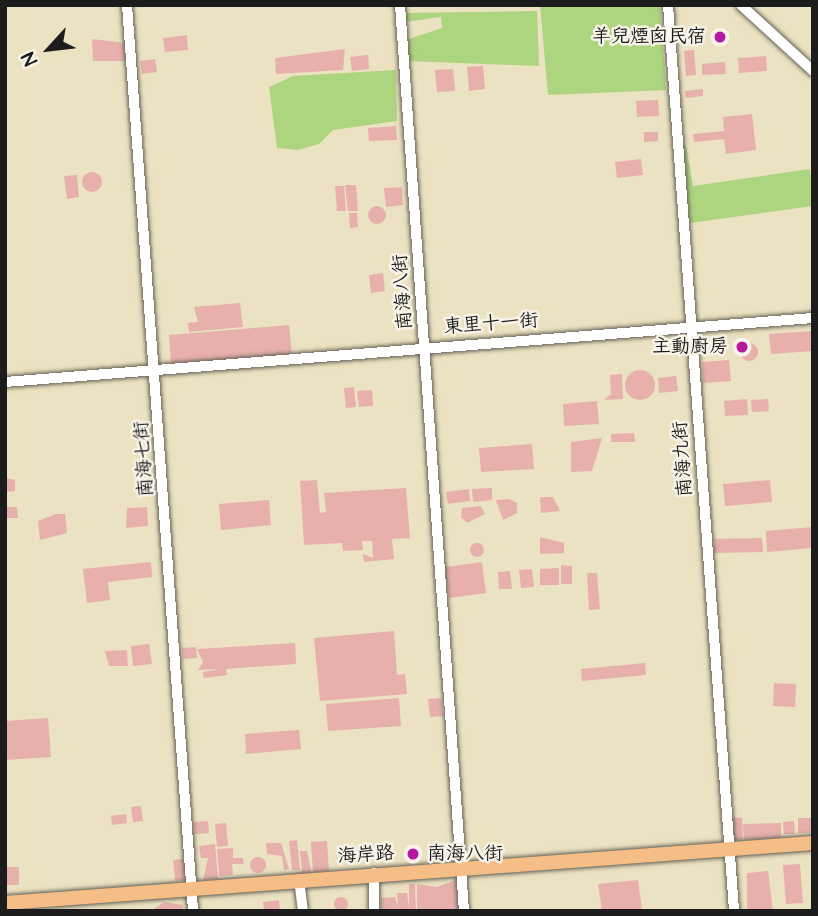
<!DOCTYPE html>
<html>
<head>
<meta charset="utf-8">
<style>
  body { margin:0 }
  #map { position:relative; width:818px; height:916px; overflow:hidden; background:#ebe2c1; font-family:"Architects Daughter","LXGW WenKai TC",sans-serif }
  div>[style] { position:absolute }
  .green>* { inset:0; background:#add47f }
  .building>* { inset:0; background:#e7b0ac }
  .round { border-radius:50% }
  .roads { filter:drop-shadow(0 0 2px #646156) drop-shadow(0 0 2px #646156) }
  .minor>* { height:10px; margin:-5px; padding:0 5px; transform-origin:5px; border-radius:5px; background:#fff }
  .major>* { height:14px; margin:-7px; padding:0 7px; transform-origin:7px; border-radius:7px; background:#f6be87 }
  .dots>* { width:19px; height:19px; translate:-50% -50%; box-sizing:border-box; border:4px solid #f7f3e8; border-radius:50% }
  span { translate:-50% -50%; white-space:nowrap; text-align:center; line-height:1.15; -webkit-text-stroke:5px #f7f3e8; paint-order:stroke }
  .poi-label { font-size:19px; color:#1c1c1c }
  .right { translate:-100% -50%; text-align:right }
  .left { translate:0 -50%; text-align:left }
  .street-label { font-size:19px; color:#1c1c1c }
  .frame { position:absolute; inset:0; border:7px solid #1c1c1c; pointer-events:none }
  .north { position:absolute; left:14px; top:14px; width:70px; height:70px; -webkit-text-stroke:5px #f7f3e8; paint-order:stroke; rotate:243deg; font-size:19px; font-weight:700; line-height:28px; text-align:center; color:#1c1c1c }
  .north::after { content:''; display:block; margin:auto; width:24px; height:32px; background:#1c1c1c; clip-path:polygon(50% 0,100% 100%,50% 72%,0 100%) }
</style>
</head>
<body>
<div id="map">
  <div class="green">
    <i style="clip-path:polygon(540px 5px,660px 5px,666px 90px,548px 95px)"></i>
    <i style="clip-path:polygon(537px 11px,539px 66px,407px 61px,406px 40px,442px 28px,441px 17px,405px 22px,404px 13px)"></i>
    <i style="clip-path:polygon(396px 70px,397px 121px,333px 130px,319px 144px,298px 150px,277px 148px,269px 87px,293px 76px)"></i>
    <i style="clip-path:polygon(686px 145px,693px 186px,810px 169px,813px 206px,690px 223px,679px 146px)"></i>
  </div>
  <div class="building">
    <i style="clip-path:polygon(187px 35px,188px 50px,165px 52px,163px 38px)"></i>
    <i style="clip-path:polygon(92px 39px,126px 43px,127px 61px,93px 61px)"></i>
    <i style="clip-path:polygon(345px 49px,343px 70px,276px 74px,275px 58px)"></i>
    <i style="clip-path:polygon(694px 50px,696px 75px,686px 76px,684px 51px)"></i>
    <i style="clip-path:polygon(368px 55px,369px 69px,352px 71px,350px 57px)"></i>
    <i style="clip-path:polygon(766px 56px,767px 71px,739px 73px,738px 58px)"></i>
    <i style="clip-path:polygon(155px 59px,157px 72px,142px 74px,140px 61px)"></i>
    <i style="clip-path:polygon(725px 62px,726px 74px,702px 75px,702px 64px)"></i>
    <i style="clip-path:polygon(483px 66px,485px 89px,469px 91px,467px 67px)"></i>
    <i style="clip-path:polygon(453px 69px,455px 91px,437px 92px,435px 70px)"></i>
    <i style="clip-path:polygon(703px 89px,703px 96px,686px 98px,685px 91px)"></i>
    <i style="clip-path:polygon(658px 100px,659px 116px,637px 117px,636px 101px)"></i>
    <i style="clip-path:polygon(752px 114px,756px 150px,726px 154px,724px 139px,694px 142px,693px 134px,724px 131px,723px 117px)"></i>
    <i style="clip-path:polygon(396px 126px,397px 140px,369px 141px,368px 128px)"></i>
    <i style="clip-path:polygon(644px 132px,658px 132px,658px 141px,644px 142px)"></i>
    <i style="clip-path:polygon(641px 159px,643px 175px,617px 178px,615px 162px)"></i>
    <i class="round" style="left:82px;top:172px;width:20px;height:20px"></i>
    <i style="clip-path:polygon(77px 175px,79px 197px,67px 199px,64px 176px)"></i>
    <i style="clip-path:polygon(345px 185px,356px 185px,358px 211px,348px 211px)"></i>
    <i style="clip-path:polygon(335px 186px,344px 186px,346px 211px,337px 211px)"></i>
    <i style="clip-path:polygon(402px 187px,403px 205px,386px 207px,384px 188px)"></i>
    <i class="round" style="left:368px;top:206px;width:18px;height:18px"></i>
    <i style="clip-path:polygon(349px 213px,357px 213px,358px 227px,350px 228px)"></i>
    <i style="clip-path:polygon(383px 273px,385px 291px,371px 293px,369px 275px)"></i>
    <i style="clip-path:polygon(240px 303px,243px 327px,189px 332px,188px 323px,198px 322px,194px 307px)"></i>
    <i style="clip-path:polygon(289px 325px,292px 357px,171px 364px,169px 335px)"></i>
    <i style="clip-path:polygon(813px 331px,813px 351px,771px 354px,769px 334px)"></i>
    <i class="round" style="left:740px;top:343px;width:18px;height:18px"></i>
    <i style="clip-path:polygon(729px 360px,731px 381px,703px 383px,702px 362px)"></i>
    <i class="round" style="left:625px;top:370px;width:30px;height:30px"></i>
    <i style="clip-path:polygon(622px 374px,623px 399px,604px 400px,611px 394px,610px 375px)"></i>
    <i style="clip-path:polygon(676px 376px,678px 391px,659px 393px,658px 378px)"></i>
    <i style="clip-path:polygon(354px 387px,356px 407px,346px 408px,344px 388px)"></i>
    <i style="clip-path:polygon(372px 390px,373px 406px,359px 407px,357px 391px)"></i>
    <i style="clip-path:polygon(747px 399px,748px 415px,725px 416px,724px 401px)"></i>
    <i style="clip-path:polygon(768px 399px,769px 411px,752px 412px,751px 400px)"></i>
    <i style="clip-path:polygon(597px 401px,599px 424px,564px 426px,563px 404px)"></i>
    <i style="clip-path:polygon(634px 433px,635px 442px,611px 442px,611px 434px)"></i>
    <i style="clip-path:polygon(602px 438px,592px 471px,571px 472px,571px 442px)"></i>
    <i style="clip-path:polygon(532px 444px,534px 469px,481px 472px,479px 448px)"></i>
    <i style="clip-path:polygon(5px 478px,15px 480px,15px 491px,5px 492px)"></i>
    <i style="clip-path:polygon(317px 480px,320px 513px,326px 512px,324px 493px,406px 488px,410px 538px,392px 539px,394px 559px,364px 562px,363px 554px,373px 558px,372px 541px,362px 541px,363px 550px,343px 551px,342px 543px,304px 545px,300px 481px)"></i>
    <i style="clip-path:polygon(770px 480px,772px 502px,725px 506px,723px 484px)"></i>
    <i style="clip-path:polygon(492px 488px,492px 500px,473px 502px,472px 489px)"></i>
    <i style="clip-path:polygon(469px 489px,470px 501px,448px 504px,446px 492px)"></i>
    <i style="clip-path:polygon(540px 497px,553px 497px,560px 511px,541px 513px)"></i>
    <i style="clip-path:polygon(509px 499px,517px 503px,517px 513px,503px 520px,496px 500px)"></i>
    <i style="clip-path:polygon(269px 500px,271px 525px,221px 530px,219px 504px)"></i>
    <i style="clip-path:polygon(481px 506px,485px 514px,467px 523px,461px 517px,462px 508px)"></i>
    <i style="clip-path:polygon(5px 507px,17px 507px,18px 518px,5px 518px)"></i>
    <i style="clip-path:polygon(147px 507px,148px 526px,126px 528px,127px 508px)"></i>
    <i style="clip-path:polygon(56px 514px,65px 514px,67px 533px,40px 540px,38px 521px)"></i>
    <i style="clip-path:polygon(813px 527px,813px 548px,767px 552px,766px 531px)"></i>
    <i style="clip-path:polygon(540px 537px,564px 543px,564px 553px,540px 554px)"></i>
    <i style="clip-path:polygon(762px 538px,763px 552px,714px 553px,714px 539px)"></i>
    <i class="round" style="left:470px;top:543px;width:14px;height:14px"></i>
    <i style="clip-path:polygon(151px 562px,152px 577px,108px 582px,110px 600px,87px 603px,83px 569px)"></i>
    <i style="clip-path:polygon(482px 562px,486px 593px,449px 598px,445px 567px)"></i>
    <i style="clip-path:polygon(561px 565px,572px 566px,572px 584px,561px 584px)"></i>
    <i style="clip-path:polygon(559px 568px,559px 585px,540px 585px,540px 569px)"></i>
    <i style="clip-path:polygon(532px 569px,534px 587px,521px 588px,519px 570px)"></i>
    <i style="clip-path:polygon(510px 571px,512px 589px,499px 589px,498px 572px)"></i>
    <i style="clip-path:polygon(587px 573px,597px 573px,600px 609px,589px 610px)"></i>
    <i style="clip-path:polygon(394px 631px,397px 675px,405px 674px,407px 694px,320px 701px,314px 638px)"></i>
    <i style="clip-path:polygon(295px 643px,296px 664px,226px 669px,227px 675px,204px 678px,203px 672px,220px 669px,198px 670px,203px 662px,197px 649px)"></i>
    <i style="clip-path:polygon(149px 644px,152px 664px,133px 666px,131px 646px)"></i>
    <i style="clip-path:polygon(196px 647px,197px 658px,183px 659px,182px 648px)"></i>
    <i style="clip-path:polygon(127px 650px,128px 666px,109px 666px,105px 651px)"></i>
    <i style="clip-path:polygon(645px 663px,646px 675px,582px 681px,581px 669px)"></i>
    <i style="clip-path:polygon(774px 683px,796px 684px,795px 707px,773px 706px)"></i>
    <i style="clip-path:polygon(399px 698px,401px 726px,328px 731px,326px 704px)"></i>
    <i style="clip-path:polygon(441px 698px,443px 716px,430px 717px,428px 699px)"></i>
    <i style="clip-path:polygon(48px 718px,51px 757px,5px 760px,5px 721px)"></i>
    <i style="clip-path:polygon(299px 730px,301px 749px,246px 754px,245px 734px)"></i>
    <i style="clip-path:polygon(141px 806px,143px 821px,133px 822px,131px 807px)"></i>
    <i style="clip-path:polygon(126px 814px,127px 823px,112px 825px,111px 816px)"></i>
    <i style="clip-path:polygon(730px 817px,742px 818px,743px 839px,731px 840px)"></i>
    <i style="clip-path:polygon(798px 818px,813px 818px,813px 833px,798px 833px)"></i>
    <i style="clip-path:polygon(208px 821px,209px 833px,194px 834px,194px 822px)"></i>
    <i style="clip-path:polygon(794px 821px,795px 834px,784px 834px,783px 822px)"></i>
    <i style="clip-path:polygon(226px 823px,228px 846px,217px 847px,215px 824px)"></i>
    <i style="clip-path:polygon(781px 823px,781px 838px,744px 840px,743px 824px)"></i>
    <i style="clip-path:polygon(297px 840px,300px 870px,292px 870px,289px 841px)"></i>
    <i style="clip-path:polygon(327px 841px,329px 871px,313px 872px,311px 842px)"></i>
    <i style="clip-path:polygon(266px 843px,281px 843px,289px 869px,284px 870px,282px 856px,267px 854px)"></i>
    <i style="clip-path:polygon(215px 844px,218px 879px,203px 880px,208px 858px,201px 858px,199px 846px)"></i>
    <i style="clip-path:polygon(233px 848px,233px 858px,243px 858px,244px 864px,232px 864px,233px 875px,219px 876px,217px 849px)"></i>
    <i style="clip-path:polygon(300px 851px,307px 851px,312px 875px,287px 876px,302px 871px)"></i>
    <i class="round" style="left:250px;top:857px;width:16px;height:16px"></i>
    <i style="clip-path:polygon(185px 859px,187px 880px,175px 881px,173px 860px)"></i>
    <i style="clip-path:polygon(800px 864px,803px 903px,786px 904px,783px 865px)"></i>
    <i style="clip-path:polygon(5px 867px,19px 867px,19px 885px,5px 885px)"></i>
    <i style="clip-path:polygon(768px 871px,773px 911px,747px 911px,747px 873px)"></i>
    <i style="clip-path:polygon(456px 880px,462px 911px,417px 911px,417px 884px,437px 887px)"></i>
    <i style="clip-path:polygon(638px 880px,642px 910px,602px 911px,598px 884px)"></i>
    <i style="clip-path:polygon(409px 884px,415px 884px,416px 911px,381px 911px,381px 898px,395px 897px,398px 907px,397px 893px,407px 893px,409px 908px)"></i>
    <i class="round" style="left:334px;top:897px;width:14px;height:14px"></i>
    <i style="clip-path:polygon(279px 900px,280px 911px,264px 911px,263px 902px)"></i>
    <i style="clip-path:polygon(165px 902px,183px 905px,183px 911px,150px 911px)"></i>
  </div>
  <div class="roads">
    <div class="minor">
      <i style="left:127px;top:5px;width:908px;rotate:85.83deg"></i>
      <i style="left:400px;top:5px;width:908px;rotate:85.96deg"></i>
      <i style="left:668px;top:5px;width:908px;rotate:85.83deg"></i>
      <i style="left:741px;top:5px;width:98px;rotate:42.5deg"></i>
      <i style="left:5px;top:382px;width:811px;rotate:-4.53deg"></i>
      <i style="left:374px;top:873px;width:38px;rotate:90deg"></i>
      <i style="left:299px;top:879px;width:32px;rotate:83deg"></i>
    </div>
    <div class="major">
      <i style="left:5px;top:903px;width:810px;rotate:-4.25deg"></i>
    </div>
  </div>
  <div class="dots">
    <i style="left:720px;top:37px;background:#b5179e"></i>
    <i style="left:742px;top:347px;background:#b5179e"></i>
    <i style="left:413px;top:854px;background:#b5179e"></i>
  </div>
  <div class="poi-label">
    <span class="right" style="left:706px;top:37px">羊兒煙囪民宿</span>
    <span class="right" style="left:728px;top:347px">主動廚房</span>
    <span class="left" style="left:427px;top:854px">南海八街</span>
  </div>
  <div class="street-label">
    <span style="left:403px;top:292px;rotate:-94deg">南海八街</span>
    <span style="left:491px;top:324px;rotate:-4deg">東里十一街</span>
    <span style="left:144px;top:459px;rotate:-94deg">南海七街</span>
    <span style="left:683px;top:459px;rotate:-94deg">南海九街</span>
    <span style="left:366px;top:855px;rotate:-4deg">海岸路</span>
  </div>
  <div class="frame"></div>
  <div class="north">N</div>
</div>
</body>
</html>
